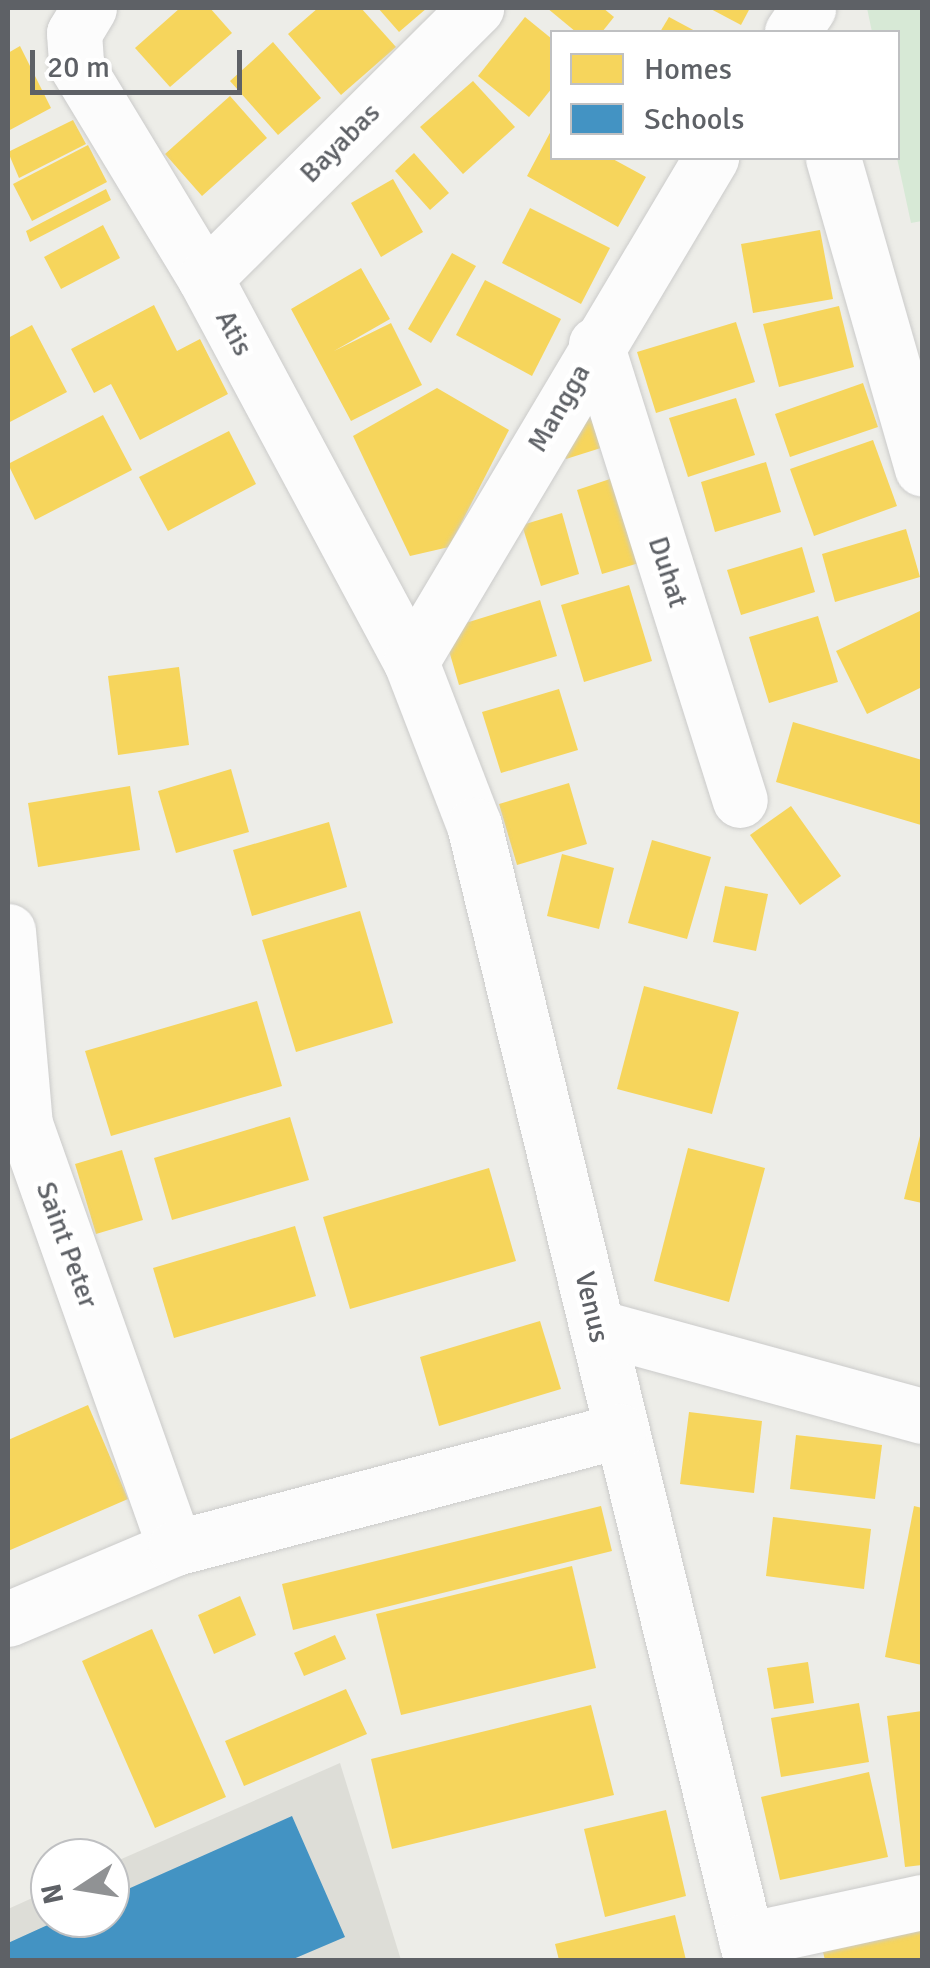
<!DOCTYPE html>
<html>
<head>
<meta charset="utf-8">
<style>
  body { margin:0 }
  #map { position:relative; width:930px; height:1968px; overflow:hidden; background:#edede8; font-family:Signika,sans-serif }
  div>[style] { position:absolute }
  .education>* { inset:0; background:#ddddd7 }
  .green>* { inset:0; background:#d7e9d6 }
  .homes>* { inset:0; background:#f6d55c }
  .schools>* { inset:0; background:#4393c3 }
  .roads { filter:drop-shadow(0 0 2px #cbcbca) drop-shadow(0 0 2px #cbcbca) }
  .minor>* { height:55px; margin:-27.5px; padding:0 27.5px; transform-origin:27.5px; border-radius:27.5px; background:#fcfcfc }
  span { translate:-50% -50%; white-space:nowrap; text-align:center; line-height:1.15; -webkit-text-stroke:10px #fff; paint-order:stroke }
  .street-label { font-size:28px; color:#5e6166 }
  .frame { position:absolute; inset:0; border:10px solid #5e6166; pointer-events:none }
  .legend { position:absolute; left:550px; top:30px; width:350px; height:130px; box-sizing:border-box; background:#fff; border:2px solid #bfc0c2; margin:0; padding:12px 18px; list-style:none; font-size:30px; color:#5e6166 }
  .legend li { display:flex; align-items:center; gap:20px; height:50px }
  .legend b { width:50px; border:2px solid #bfc0c2 }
  .north { position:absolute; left:30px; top:1838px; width:100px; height:100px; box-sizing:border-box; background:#fff; border:2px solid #bfc0c2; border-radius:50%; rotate:258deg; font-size:28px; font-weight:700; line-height:40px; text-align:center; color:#5e6166 }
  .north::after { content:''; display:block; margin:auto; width:35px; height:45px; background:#909294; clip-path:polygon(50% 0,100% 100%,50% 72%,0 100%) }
  .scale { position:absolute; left:30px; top:50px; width:212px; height:45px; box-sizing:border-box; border:5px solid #5e6166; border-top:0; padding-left:12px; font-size:30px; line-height:35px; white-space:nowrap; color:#5e6166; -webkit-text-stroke:8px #fff; paint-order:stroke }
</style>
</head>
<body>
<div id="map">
  <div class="education">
    <i style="clip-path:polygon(340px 1763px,401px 1960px,8px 1960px,8px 1909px,50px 1890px,50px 1918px,110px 1918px,110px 1864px)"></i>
  </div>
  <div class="green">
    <i style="clip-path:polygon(867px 8px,922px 8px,922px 221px,911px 223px,897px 158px,898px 32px,872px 32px)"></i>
  </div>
  <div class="homes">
    <i style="clip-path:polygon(180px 8px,210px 8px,232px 33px,170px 87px,135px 48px)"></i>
    <i style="clip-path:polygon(318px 8px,361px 8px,396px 47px,341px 95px,288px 34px)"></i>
    <i style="clip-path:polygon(378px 8px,427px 8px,399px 32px)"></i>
    <i style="clip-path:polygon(547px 8px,603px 8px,614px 17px,602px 32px,576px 32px)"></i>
    <i style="clip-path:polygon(709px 8px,750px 8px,741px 25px)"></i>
    <i style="clip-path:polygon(525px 17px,552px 39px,552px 88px,529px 117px,478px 76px)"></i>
    <i style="clip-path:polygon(669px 17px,697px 32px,660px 32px)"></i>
    <i style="clip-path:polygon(273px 42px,321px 98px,278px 135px,230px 81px)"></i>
    <i style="clip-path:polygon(20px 46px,51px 108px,8px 131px,8px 53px)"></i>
    <i style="clip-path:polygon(473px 81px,515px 127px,463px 174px,420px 127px)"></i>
    <i style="clip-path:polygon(230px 96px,267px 138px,202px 196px,165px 154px)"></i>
    <i style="clip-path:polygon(73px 120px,86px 144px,19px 178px,8px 152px)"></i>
    <i style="clip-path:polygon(552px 129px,552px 158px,611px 158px,646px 177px,618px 227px,527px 176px)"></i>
    <i style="clip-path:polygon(88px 145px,107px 182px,32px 221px,13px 184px)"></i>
    <i style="clip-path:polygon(414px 153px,449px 193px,430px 210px,395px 171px)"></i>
    <i style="clip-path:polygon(393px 179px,423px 232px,381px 257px,351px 203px)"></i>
    <i style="clip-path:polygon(106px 189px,111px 200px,30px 242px,26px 231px)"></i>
    <i style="clip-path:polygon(530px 208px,610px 248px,581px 304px,502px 263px)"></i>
    <i style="clip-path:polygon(103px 225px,120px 258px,61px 289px,44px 257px)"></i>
    <i style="clip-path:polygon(820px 230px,833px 299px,753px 313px,741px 244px)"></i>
    <i style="clip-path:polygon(452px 253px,476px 266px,431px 343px,408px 329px)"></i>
    <i style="clip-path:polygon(361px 268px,390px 319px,334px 351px,391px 323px,422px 385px,351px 421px,291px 309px)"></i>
    <i style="clip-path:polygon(485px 280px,561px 319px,532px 376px,456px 335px)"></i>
    <i style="clip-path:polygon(154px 305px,177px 351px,200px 339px,228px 394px,140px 440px,111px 384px,94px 393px,71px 349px)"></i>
    <i style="clip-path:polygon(839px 306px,854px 367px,779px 387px,763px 324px)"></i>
    <i style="clip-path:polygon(736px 322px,755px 382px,656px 413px,637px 352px)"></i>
    <i style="clip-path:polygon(32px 325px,67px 392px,8px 423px,8px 338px)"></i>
    <i style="clip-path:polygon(863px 383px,878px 427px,790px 457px,775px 414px)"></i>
    <i style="clip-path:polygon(437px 388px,509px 430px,449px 547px,410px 556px,353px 436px)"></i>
    <i style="clip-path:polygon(736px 398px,755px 455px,688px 477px,669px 418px)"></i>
    <i style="clip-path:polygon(592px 405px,604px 447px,566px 459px,553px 418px)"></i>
    <i style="clip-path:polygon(103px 415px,132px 470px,35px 520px,8px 464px)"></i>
    <i style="clip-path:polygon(229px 431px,256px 484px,168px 531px,139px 477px)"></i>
    <i style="clip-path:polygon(873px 440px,897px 506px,814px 536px,790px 469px)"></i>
    <i style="clip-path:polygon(766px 462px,781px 512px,715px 532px,701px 482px)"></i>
    <i style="clip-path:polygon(613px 478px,639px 563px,602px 574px,577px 490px)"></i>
    <i style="clip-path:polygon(562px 513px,579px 574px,541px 586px,522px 525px)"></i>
    <i style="clip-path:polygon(906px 529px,920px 577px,835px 602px,822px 554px)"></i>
    <i style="clip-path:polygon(802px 547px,815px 592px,741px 615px,727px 570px)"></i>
    <i style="clip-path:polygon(629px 585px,652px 661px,584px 682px,561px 605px)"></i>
    <i style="clip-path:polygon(540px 600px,557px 656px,459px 685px,443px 630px)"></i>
    <i style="clip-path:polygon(922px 610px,922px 687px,867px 714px,836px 651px)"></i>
    <i style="clip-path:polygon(818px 616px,838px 682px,769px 703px,749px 637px)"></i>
    <i style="clip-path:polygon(179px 667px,189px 745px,118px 755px,108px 676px)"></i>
    <i style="clip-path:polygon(559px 689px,578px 750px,501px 773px,482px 712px)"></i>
    <i style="clip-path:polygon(793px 722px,922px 760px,921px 825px,776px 782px)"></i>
    <i style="clip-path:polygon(231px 769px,249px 832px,176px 853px,158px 791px)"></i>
    <i style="clip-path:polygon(569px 783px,587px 844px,517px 865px,499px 804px)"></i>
    <i style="clip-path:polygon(130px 786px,140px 850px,38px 867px,28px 803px)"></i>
    <i style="clip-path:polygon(791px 806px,841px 876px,800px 905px,750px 835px)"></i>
    <i style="clip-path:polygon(329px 822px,347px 887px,252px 916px,233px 850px)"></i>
    <i style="clip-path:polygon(652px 840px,711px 857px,687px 939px,628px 923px)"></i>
    <i style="clip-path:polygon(562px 854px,614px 868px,599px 929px,547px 916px)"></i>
    <i style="clip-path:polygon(725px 886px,768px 894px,756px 951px,713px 942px)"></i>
    <i style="clip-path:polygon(360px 911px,393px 1023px,296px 1052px,262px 940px)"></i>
    <i style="clip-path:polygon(644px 986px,739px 1012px,712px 1114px,617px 1089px)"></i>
    <i style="clip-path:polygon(257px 1001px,282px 1086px,111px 1136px,85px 1051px)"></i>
    <i style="clip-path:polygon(290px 1117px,309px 1180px,172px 1220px,154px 1158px)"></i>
    <i style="clip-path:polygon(921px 1132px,922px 1132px,922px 1203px,904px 1199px)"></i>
    <i style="clip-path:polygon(688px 1148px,765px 1168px,729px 1302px,654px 1281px)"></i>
    <i style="clip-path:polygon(122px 1150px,143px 1220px,96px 1234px,75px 1164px)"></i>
    <i style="clip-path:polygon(489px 1168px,516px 1261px,350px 1309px,323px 1217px)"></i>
    <i style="clip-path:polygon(295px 1226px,316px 1296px,174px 1338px,153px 1268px)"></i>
    <i style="clip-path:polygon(540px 1321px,561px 1389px,439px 1426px,420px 1357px)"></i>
    <i style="clip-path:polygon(88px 1405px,128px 1499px,8px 1551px,8px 1440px)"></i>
    <i style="clip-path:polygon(689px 1412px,762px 1421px,754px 1493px,680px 1484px)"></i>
    <i style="clip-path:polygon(796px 1435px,882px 1445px,875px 1499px,790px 1489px)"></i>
    <i style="clip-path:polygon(601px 1506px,612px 1551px,293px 1630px,282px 1584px)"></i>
    <i style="clip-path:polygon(914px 1506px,922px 1508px,922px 1665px,885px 1657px)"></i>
    <i style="clip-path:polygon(773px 1517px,871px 1529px,864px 1589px,766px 1576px)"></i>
    <i style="clip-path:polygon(572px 1566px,596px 1668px,401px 1715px,376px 1614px)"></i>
    <i style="clip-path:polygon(240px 1596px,256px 1635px,214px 1654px,198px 1615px)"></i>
    <i style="clip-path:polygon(152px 1629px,226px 1797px,155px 1828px,82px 1661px)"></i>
    <i style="clip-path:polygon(335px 1635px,346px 1659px,304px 1676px,294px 1653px)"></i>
    <i style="clip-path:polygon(808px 1662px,814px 1703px,774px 1709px,767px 1668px)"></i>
    <i style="clip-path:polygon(346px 1689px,367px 1734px,244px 1786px,225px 1741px)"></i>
    <i style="clip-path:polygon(859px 1703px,869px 1762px,781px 1777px,771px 1718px)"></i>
    <i style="clip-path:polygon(591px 1705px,614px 1795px,392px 1849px,371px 1759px)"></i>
    <i style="clip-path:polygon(922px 1711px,922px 1865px,905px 1867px,887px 1716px)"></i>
    <i style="clip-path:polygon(869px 1772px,888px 1857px,780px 1880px,761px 1797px)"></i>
    <i style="clip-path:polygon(666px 1810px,686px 1896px,605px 1917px,584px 1829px)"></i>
    <i style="clip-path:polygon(675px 1915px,686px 1960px,559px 1960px,555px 1944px)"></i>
    <i style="clip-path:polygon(922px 1921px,922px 1960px,825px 1960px,821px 1944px)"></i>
  </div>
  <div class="schools">
    <i style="clip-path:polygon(292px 1816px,345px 1937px,291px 1960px,8px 1960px,8px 1943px,63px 1918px,110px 1918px,110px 1897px)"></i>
  </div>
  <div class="roads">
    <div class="minor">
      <i style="left:89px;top:8px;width:29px;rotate:121deg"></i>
      <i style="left:74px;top:33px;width:32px;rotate:86deg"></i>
      <i style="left:76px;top:65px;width:249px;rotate:58.8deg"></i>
      <i style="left:205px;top:278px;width:436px;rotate:61.8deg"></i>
      <i style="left:411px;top:662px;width:175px;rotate:68.9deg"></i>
      <i style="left:474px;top:825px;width:1168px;rotate:76.28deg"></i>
      <i style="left:792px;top:32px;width:29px;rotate:-56deg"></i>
      <i style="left:833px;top:158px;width:323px;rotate:74deg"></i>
      <i style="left:205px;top:278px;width:383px;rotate:-44.9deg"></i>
      <i style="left:596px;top:344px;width:478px;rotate:72.5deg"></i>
      <i style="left:411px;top:662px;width:587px;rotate:-59.24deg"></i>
      <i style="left:8px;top:931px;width:194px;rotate:85deg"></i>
      <i style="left:25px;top:1124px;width:450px;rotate:70.5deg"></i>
      <i style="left:597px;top:1327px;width:337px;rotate:15.3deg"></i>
      <i style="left:8px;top:1619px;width:181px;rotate:-23deg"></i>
      <i style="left:175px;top:1548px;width:459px;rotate:-14.8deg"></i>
      <i style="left:746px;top:1940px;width:180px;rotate:-12.2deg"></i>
    </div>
  </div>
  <div class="street-label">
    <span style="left:340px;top:143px;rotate:-45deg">Bayabas</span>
    <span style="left:234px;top:333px;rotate:62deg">Atis</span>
    <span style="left:559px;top:408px;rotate:-60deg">Mangga</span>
    <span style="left:668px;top:572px;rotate:72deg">Duhat</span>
    <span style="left:67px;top:1245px;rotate:70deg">Saint Peter</span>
    <span style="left:592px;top:1307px;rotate:77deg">Venus</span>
  </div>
  <div class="frame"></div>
  <ul class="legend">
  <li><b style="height:28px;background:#f6d55c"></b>Homes</li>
  <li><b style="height:28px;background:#4393c3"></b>Schools</li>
  </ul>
  <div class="north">N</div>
  <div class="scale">20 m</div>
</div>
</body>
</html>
